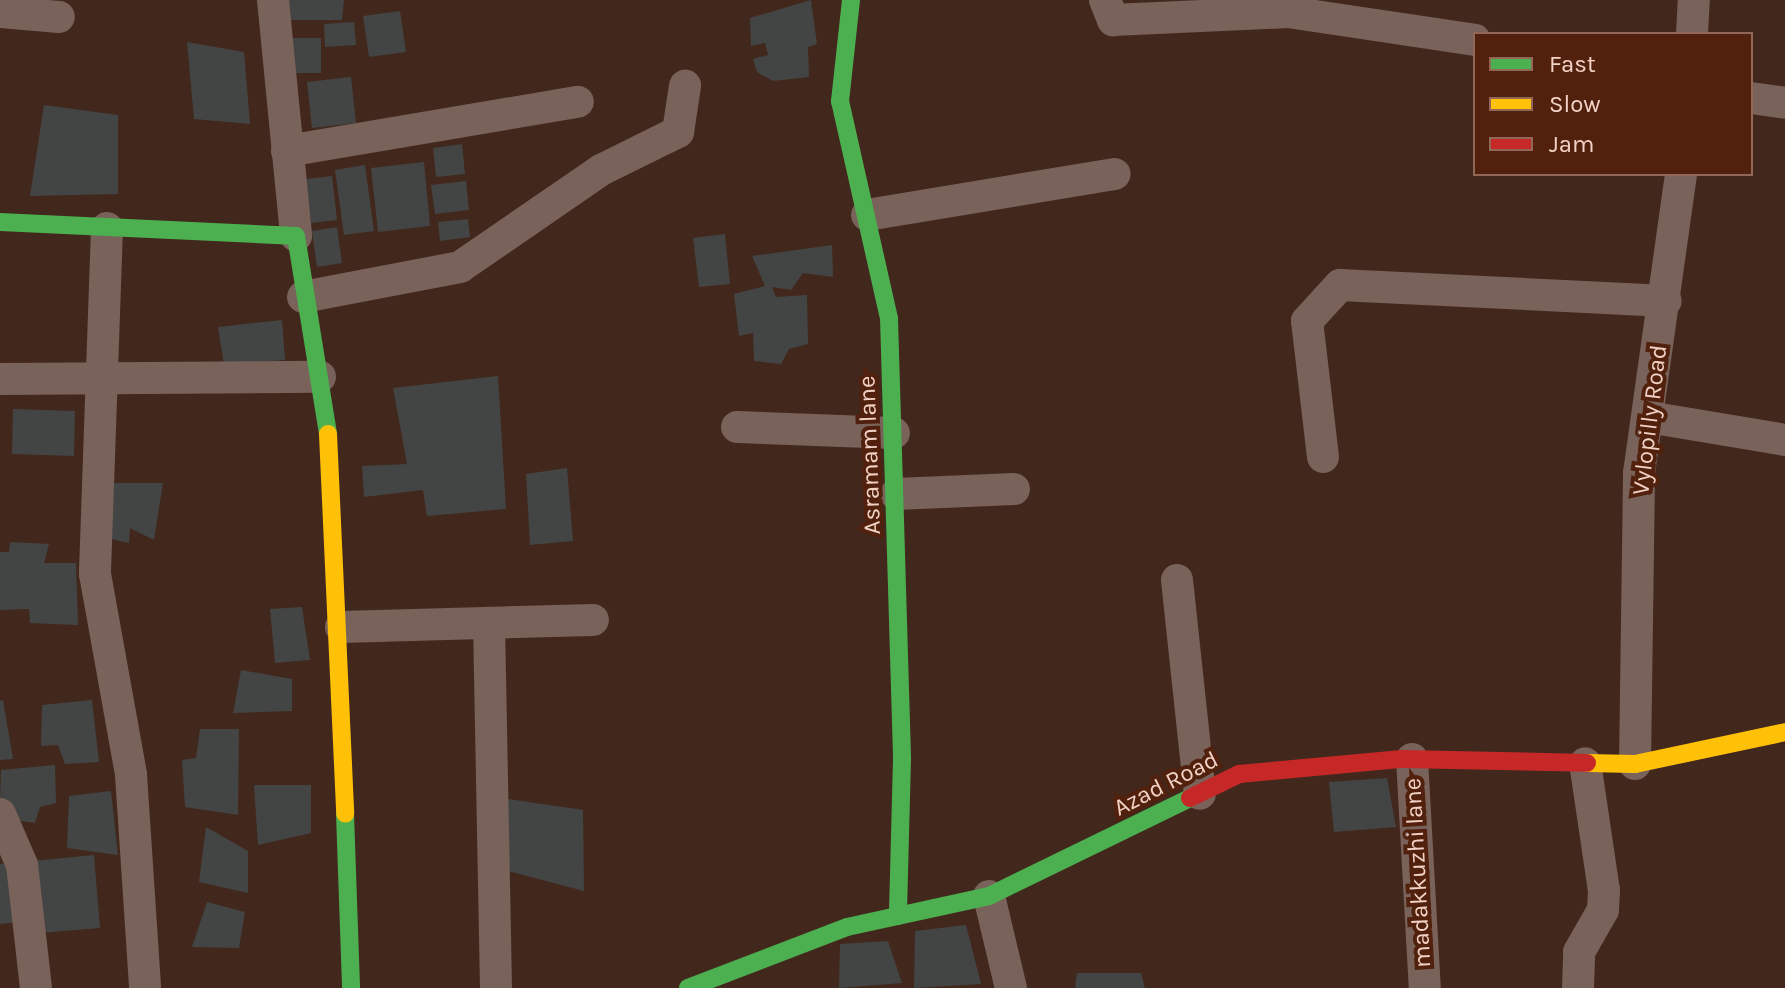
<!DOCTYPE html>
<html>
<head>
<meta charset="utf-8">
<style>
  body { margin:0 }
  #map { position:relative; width:1785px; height:988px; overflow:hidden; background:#42271c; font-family:Karla,sans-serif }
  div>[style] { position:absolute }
  .building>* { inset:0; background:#434544 }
  .street>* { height:32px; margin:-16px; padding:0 16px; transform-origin:16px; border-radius:16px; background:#78625a }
  .fast>* { height:18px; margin:-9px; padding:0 9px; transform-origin:9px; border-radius:9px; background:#4caf50 }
  .slow>* { height:18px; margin:-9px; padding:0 9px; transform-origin:9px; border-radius:9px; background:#ffc107 }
  .jam>* { height:18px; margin:-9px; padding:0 9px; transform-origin:9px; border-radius:9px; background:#c62828 }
  span { translate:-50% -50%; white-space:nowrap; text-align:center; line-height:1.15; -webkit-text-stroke:8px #51210d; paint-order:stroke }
  .street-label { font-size:24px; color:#f2d2c6 }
  .legend { position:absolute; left:1473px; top:32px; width:280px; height:144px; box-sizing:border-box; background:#51210d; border:2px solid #916857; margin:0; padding:10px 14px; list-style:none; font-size:24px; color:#f2d2c6 }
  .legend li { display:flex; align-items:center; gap:16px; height:40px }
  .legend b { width:40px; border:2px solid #916857 }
</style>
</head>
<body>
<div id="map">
  <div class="building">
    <i style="clip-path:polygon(289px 0,344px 0,342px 20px,289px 20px)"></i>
    <i style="clip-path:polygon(811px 0,817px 44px,808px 47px,809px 77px,773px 81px,757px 72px,753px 59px,768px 55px,765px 43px,751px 46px,750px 18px)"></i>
    <i style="clip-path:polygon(400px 11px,406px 52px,369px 57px,363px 16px)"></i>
    <i style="clip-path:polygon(354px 22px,356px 45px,325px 47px,324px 24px)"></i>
    <i style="clip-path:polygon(290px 38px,321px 38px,321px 73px,290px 73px)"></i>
    <i style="clip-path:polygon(187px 42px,244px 52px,250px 124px,194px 119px)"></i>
    <i style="clip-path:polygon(351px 77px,356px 123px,312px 128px,307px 82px)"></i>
    <i style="clip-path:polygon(44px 105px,118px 115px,118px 194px,30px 196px)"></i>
    <i style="clip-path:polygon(462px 144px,465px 174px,436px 177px,433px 148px)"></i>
    <i style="clip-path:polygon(424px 162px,430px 226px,378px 232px,371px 168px)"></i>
    <i style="clip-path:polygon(365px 165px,374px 231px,344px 235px,335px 170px)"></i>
    <i style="clip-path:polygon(332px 176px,337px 220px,311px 223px,306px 179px)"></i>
    <i style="clip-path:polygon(466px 181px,469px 210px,435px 214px,431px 185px)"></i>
    <i style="clip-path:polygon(468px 219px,470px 237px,440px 241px,438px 222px)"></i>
    <i style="clip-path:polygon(337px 227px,342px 263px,317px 267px,312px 231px)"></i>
    <i style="clip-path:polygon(725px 234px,730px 284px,699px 287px,693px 238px)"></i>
    <i style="clip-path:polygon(832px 245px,833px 277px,803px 273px,791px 290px,772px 287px,776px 297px,807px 295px,808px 344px,789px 349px,781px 364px,754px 361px,753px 333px,739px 336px,734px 294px,765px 286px,752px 256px)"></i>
    <i style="clip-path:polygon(282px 320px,285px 360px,224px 365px,218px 327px)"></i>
    <i style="clip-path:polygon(498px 376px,506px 509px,427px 516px,423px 490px,364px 497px,362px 466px,407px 464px,393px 388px)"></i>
    <i style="clip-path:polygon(13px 409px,75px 411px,74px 456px,12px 454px)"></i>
    <i style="clip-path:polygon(567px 468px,573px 541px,530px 545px,526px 474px)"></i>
    <i style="clip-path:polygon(113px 483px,163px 483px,154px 540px,130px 528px,129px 543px,107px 538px)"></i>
    <i style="clip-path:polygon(10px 542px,49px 544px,44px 563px,76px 563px,78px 625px,30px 623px,29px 609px,0 610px,0 552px,9px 552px)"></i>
    <i style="clip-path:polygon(302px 607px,310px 660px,275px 663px,270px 609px)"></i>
    <i style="clip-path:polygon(241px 670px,292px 679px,292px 711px,233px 713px)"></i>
    <i style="clip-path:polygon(3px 700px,13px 759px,0 760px,0 701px)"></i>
    <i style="clip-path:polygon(92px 700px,99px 762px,65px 764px,58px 745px,41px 746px,42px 705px)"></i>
    <i style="clip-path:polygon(200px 729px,239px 729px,238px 815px,185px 807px,182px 760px,196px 758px)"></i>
    <i style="clip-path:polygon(55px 765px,56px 803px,40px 807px,35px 823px,14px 820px,0 800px,1px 770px)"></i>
    <i style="clip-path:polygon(1387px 778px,1396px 827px,1334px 832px,1329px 782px)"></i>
    <i style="clip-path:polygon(254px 785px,311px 785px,311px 833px,258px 845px)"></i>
    <i style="clip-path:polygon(111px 791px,118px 855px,67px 848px,69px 796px)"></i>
    <i style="clip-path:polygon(508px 799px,583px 810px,584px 891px,504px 870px)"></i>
    <i style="clip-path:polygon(206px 827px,248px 851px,248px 893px,199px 882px)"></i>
    <i style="clip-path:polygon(94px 855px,100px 928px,39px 933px,33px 861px)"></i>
    <i style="clip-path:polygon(17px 862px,21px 922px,0 924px,0 864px)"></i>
    <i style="clip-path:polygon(207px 902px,245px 912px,239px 948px,192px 947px)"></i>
    <i style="clip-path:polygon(966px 925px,981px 984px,914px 988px,915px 931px)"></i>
    <i style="clip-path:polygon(888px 941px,902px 983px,839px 988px,840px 944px)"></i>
    <i style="clip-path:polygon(1077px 973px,1141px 973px,1145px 988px,1075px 988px)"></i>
  </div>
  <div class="street">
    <i style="left:273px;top:0;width:237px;rotate:84.4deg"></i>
    <i style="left:1105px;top:0;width:22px;rotate:68deg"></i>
    <i style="left:1113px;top:20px;width:175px;rotate:-2.6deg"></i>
    <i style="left:1288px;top:12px;width:189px;rotate:8.5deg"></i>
    <i style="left:0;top:12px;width:59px;rotate:4.8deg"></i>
    <i style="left:1692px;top:34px;width:34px;rotate:-87deg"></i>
    <i style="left:1751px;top:98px;width:34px;rotate:8deg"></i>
    <i style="left:287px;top:151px;width:295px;rotate:-9.6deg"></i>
    <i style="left:867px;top:215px;width:251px;rotate:-9.4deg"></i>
    <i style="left:107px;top:228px;width:346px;rotate:92deg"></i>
    <i style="left:95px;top:574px;width:204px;rotate:79.8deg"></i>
    <i style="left:131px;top:775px;width:213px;rotate:86.2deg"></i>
    <i style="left:303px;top:297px;width:160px;rotate:-10.8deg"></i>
    <i style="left:460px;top:267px;width:171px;rotate:-34.5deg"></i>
    <i style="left:601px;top:170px;width:86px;rotate:-26.3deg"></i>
    <i style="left:678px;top:132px;width:47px;rotate:-81.3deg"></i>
    <i style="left:0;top:379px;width:320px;rotate:-0.4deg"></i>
    <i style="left:1648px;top:417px;width:139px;rotate:9.5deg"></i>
    <i style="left:737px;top:427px;width:157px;rotate:2.2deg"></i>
    <i style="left:1323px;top:457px;width:137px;rotate:-96.7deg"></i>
    <i style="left:1307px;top:321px;width:49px;rotate:-47.5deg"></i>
    <i style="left:1340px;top:285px;width:326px;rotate:2.8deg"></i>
    <i style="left:896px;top:494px;width:118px;rotate:-2.4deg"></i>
    <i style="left:1177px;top:580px;width:215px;rotate:83.9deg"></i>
    <i style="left:489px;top:623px;width:365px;rotate:88.9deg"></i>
    <i style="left:341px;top:627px;width:252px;rotate:-1.6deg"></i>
    <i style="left:1412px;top:759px;width:229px;rotate:86.8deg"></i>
    <i style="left:1635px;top:764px;width:291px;rotate:-89.2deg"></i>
    <i style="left:1639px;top:473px;width:302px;rotate:-82deg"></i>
    <i style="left:0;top:814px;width:56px;rotate:66.7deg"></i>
    <i style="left:22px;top:865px;width:124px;rotate:83.5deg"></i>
    <i style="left:989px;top:896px;width:95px;rotate:76.6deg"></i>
    <i style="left:1578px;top:988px;width:36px;rotate:-88deg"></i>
    <i style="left:1579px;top:952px;width:48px;rotate:-60.3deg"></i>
    <i style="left:1603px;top:910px;width:19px;rotate:-87deg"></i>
    <i style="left:1604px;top:891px;width:129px;rotate:-98.4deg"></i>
  </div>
  <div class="fast">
    <i style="left:851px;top:0;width:102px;rotate:96.2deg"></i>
    <i style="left:840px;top:101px;width:222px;rotate:77.3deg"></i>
    <i style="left:889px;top:318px;width:441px;rotate:88.3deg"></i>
    <i style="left:902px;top:759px;width:157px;rotate:91.5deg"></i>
    <i style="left:0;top:222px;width:296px;rotate:2.7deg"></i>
    <i style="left:296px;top:236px;width:201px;rotate:80.8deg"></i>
    <i style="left:345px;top:814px;width:174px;rotate:88deg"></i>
    <i style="left:688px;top:988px;width:170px;rotate:-21deg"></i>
    <i style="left:847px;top:927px;width:145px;rotate:-12.3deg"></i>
    <i style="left:989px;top:896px;width:224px;rotate:-26deg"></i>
  </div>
  <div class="slow">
    <i style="left:328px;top:434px;width:380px;rotate:87.4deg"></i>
    <i style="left:1587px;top:763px;width:48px;rotate:1.2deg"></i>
    <i style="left:1635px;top:764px;width:153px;rotate:-12deg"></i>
  </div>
  <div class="jam">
    <i style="left:1190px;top:798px;width:55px;rotate:-26.1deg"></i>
    <i style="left:1239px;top:774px;width:164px;rotate:-5.3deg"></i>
    <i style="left:1402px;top:759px;width:185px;rotate:1.2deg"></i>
  </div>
  <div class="street-label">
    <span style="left:1650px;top:420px;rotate:-83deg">Vylopilly Road</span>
    <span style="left:870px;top:455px;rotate:-92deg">Asramam lane</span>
    <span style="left:1166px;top:784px;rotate:-27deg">Azad Road</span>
    <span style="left:1418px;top:873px;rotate:-93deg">madakkuzhi lane</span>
  </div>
  <ul class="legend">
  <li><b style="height:10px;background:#4caf50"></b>Fast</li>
  <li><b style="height:10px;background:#ffc107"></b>Slow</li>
  <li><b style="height:10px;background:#c62828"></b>Jam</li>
  </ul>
</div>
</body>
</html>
